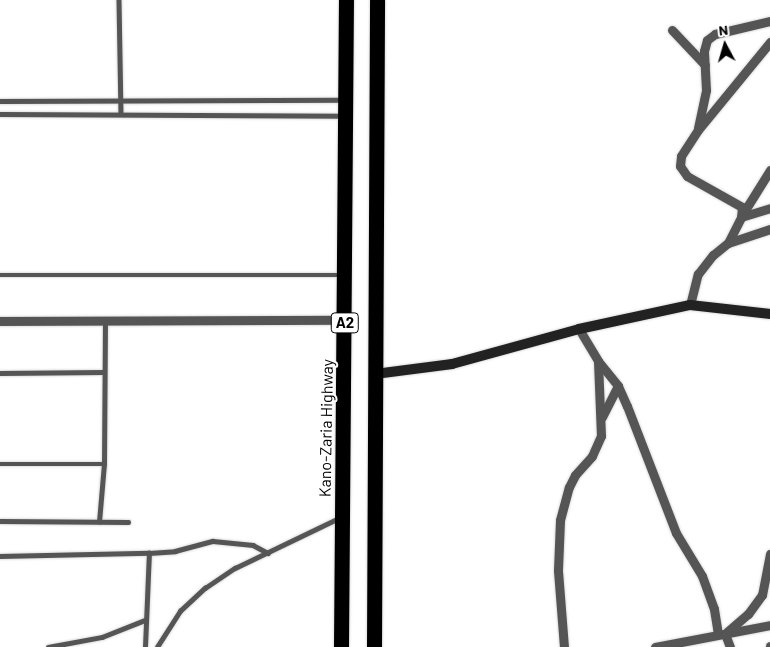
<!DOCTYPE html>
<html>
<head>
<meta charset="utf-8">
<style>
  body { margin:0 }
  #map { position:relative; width:770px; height:647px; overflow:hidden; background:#fff; font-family:Barlow,sans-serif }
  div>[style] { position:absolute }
  .roads { filter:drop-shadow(0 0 1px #dbdbdb) drop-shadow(0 0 1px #dbdbdb) }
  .lane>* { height:4.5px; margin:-2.25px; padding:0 2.25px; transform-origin:2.25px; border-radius:2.25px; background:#555 }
  .street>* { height:9px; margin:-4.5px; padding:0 4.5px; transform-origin:4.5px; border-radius:4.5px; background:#555 }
  .secondary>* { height:10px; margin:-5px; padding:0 5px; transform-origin:5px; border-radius:5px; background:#222 }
  .highway>* { height:15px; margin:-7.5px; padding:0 7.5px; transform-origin:7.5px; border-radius:7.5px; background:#000 }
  span { translate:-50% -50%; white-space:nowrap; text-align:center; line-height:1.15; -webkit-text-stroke:4px #fff; paint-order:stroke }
  .shield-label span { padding:1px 4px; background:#fff; border:1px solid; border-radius:4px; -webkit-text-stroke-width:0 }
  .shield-label { font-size:15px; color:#000; font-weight:700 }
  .street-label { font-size:16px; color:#000 }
  .north { position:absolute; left:700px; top:20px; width:50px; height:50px; -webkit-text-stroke:4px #fff; paint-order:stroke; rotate:354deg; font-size:14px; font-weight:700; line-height:20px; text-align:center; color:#000 }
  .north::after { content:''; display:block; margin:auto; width:18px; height:22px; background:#000; clip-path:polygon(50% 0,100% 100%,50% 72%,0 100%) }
</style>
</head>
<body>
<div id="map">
  <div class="roads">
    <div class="lane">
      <i style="left:119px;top:0;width:113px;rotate:89deg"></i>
      <i style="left:0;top:101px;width:343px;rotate:-0.2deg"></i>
      <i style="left:0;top:114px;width:344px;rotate:0.3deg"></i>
      <i style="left:0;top:275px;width:341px"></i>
      <i style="left:0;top:373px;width:104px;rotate:-0.6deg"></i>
      <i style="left:0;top:464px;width:104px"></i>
      <i style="left:0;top:521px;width:128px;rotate:0.4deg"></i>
      <i style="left:99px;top:522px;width:58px;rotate:-85.1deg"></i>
      <i style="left:104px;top:464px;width:143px;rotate:-89.6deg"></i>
      <i style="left:0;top:556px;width:149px;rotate:-1.2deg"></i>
      <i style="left:149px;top:553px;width:26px;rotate:-4deg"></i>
      <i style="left:175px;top:551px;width:39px;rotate:-15deg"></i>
      <i style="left:213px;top:541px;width:40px;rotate:5.7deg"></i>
      <i style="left:253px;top:545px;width:17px;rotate:28deg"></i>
      <i style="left:48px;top:647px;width:55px;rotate:-10.5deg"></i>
      <i style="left:102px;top:637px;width:46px;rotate:-21.6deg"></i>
      <i style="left:145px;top:647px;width:94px;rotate:-87.6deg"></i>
      <i style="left:157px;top:647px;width:43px;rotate:-57.4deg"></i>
      <i style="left:180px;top:611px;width:34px;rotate:-43deg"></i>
      <i style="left:205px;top:588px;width:36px;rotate:-34deg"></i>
      <i style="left:235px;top:568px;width:115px;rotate:-25.7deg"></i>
    </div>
    <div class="street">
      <i style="left:672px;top:30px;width:48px;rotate:46.7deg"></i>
      <i style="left:698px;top:128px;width:39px;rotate:-78deg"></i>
      <i style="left:706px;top:90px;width:39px;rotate:-93deg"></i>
      <i style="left:704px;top:51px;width:11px;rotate:-75deg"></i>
      <i style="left:707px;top:40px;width:10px;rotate:-37deg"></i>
      <i style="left:715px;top:34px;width:57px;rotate:-13.3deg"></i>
      <i style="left:742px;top:215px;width:53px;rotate:-58.1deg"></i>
      <i style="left:741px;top:217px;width:30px;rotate:-17deg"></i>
      <i style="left:728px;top:243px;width:29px;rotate:-63deg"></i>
      <i style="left:741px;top:217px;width:10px;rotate:-84deg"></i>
      <i style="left:742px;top:207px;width:63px;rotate:-150.6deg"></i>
      <i style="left:687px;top:176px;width:12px;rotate:-125deg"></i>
      <i style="left:680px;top:166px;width:10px;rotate:-84deg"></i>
      <i style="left:681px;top:156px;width:31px;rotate:-57deg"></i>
      <i style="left:698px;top:130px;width:114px;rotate:-50.7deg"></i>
      <i style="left:690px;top:305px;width:32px;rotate:-76deg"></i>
      <i style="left:698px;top:274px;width:24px;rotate:-52deg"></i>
      <i style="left:713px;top:255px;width:19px;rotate:-39deg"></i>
      <i style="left:728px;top:243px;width:44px;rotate:-18.4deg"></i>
      <i style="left:0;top:321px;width:345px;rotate:-0.2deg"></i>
      <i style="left:579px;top:329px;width:37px;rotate:59deg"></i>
      <i style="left:598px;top:361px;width:32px;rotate:51deg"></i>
      <i style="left:618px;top:386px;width:22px;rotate:66deg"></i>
      <i style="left:627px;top:406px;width:136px;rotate:68.9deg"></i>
      <i style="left:676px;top:533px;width:50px;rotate:58.8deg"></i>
      <i style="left:702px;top:576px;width:35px;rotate:70deg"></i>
      <i style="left:714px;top:609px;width:25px;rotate:81deg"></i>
      <i style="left:602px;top:417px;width:35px;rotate:-63deg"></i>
      <i style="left:727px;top:632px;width:28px;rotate:-41deg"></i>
      <i style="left:748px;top:614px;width:24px;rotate:-54deg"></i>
      <i style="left:762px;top:595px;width:42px;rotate:-79deg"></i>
      <i style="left:725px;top:634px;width:14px;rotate:69deg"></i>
      <i style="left:564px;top:647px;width:77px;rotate:-94.5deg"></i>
      <i style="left:558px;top:570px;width:50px;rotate:-87.7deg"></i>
      <i style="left:560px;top:520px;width:34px;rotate:-75deg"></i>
      <i style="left:569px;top:487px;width:13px;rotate:-63deg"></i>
      <i style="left:575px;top:475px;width:25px;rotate:-48deg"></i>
      <i style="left:592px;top:456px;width:22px;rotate:-66deg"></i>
      <i style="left:601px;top:436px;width:75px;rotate:-92.3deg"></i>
      <i style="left:655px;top:647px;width:117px;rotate:-10.8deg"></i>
      <i style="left:770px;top:647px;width:1px;rotate:-90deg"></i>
    </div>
    <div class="secondary">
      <i style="left:375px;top:374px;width:78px;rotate:-7.4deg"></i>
      <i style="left:452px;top:364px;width:132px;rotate:-15.4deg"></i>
      <i style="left:579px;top:329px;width:114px;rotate:-12.2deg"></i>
      <i style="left:690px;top:305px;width:81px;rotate:6.4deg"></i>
    </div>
    <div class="highway">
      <i style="left:341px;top:647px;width:647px;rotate:-89.56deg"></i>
      <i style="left:374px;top:647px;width:647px;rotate:-89.73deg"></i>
    </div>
  </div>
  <div class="shield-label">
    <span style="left:345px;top:323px">A2</span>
  </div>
  <div class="street-label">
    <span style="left:326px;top:428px;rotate:-89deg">Kano-Zaria Highway</span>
  </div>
  <div class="north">N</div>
</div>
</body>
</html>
